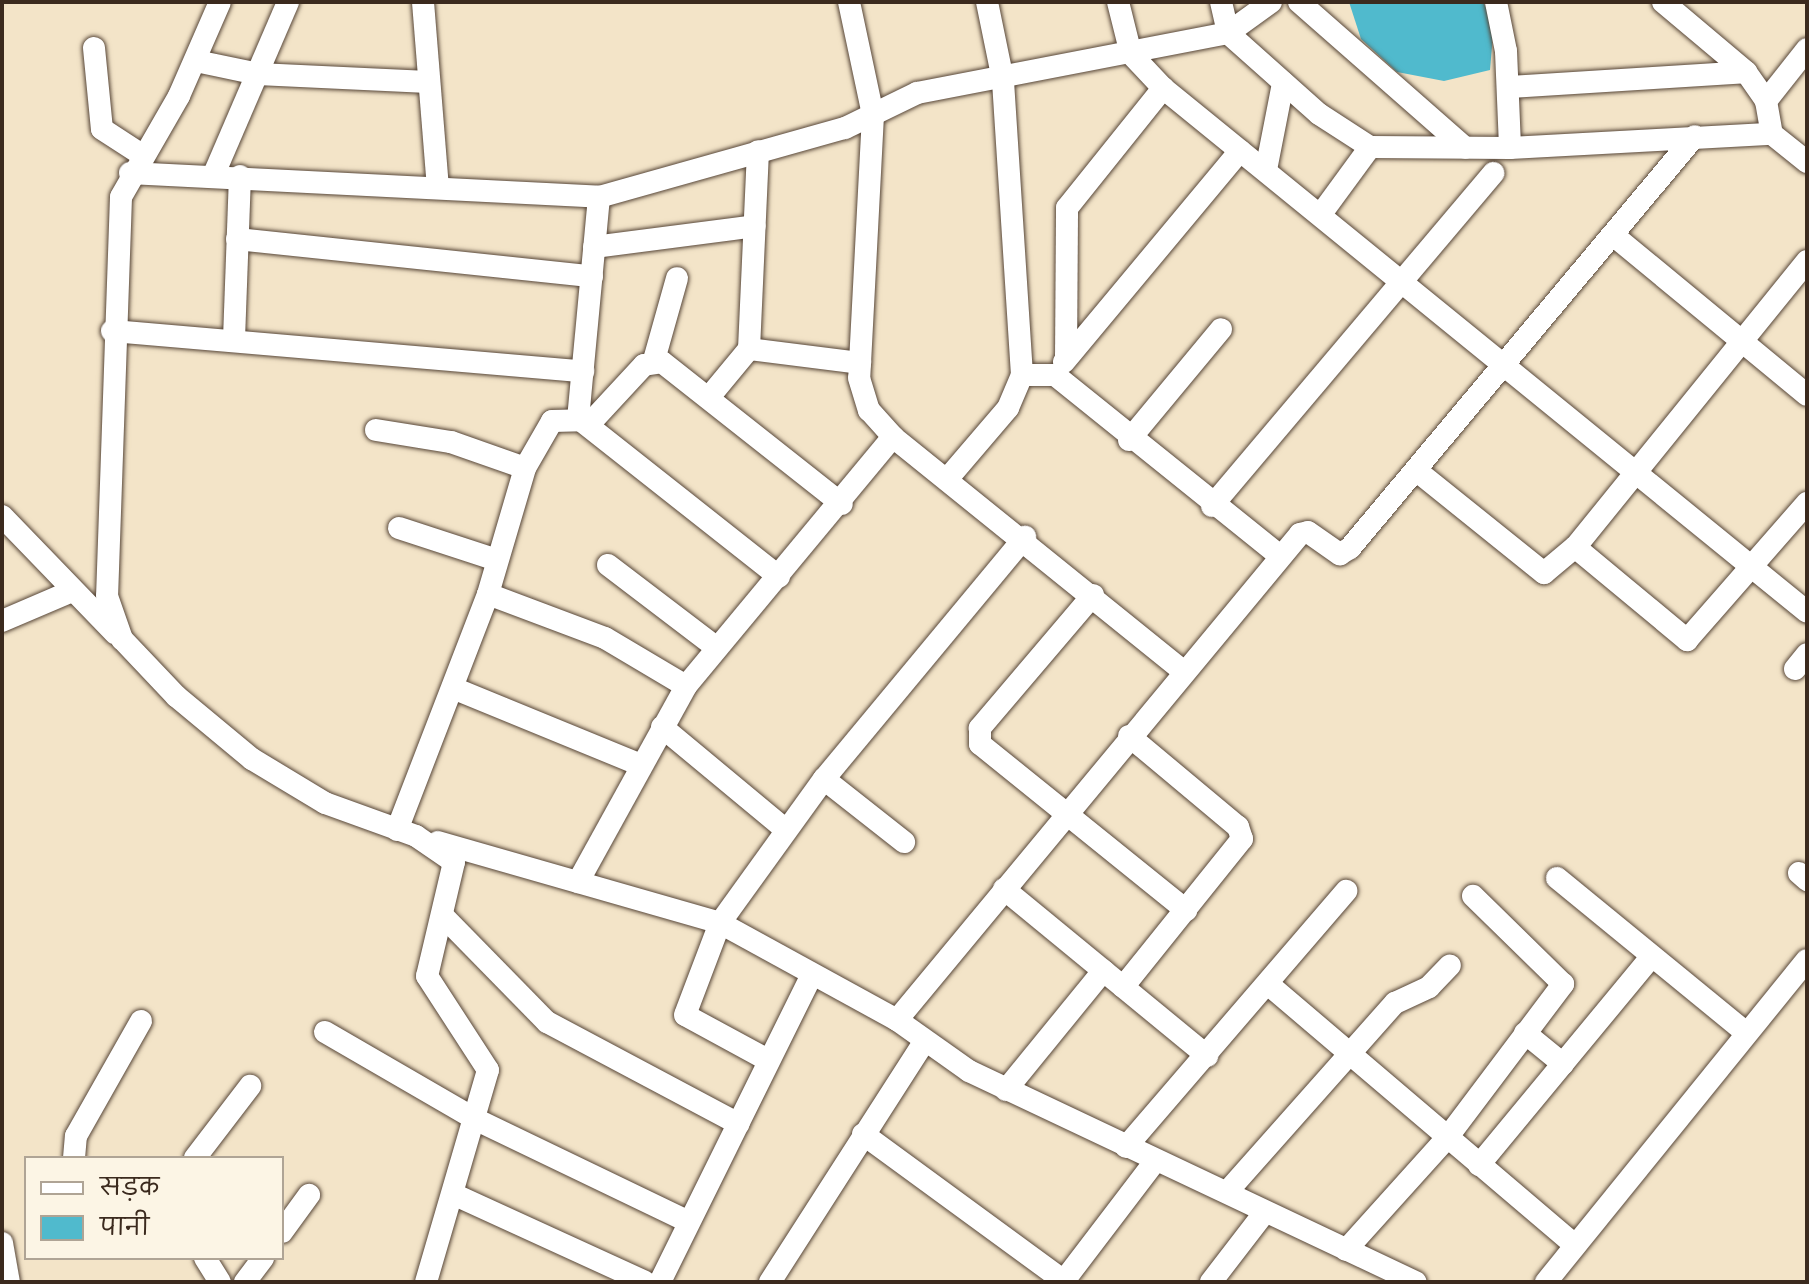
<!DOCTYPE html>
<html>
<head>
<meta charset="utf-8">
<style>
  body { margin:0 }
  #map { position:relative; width:1809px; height:1284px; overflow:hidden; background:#f3e4c8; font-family:"Shantell Sans","Playpen Sans Deva",sans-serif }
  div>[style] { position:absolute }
  .water>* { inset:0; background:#50bacd }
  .roads { filter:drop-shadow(0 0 2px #574638) drop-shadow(0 0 2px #574638) }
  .minor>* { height:22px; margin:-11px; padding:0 11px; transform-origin:11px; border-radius:11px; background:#fff }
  span { translate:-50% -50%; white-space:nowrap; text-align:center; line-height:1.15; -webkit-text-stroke:6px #fcf5e5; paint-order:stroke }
  .frame { position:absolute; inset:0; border:4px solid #3b2a1e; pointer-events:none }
  .legend { position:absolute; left:24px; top:1156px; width:260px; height:104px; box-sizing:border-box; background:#fcf5e5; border:2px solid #afa495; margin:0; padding:10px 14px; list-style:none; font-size:24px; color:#3b2a1e }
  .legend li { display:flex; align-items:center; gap:16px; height:40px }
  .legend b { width:40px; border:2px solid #afa495 }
</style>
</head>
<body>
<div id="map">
  <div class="water">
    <i style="clip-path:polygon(1349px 2px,1483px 2px,1494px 23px,1490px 70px,1444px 81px,1397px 72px,1361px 39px)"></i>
  </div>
  <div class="roads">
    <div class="minor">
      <i style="left:220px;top:2px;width:103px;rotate:113.6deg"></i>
      <i style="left:179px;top:96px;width:116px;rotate:119.9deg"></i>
      <i style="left:121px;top:197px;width:399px;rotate:92deg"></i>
      <i style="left:107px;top:596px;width:46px;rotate:70.8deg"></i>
      <i style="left:122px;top:639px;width:79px;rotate:46.5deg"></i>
      <i style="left:176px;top:696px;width:99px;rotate:39.7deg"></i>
      <i style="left:252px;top:759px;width:85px;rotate:31.1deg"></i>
      <i style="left:325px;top:803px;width:97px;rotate:19.9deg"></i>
      <i style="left:416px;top:836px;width:46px;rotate:34.4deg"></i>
      <i style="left:454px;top:862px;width:117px;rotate:103.3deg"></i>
      <i style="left:427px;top:976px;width:112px;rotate:57deg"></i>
      <i style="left:488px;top:1070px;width:221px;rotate:106.3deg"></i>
      <i style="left:423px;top:2px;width:186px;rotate:85.4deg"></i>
      <i style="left:849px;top:2px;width:116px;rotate:78deg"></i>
      <i style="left:873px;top:115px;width:263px;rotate:93deg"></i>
      <i style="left:859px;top:378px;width:34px;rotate:73deg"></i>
      <i style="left:869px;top:410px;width:36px;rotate:48deg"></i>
      <i style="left:893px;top:437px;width:373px;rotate:38.9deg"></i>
      <i style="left:1118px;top:2px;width:54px;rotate:76deg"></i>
      <i style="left:1131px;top:54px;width:47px;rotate:46.7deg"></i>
      <i style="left:1163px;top:88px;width:830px;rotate:39.13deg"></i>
      <i style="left:1221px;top:2px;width:32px;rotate:77deg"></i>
      <i style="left:1228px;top:33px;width:53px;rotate:-35.8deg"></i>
      <i style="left:1299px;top:2px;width:221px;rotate:41.3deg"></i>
      <i style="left:1496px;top:2px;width:50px;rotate:78.5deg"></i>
      <i style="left:1506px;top:51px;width:97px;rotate:87.6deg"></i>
      <i style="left:1663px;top:2px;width:109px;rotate:40.1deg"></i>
      <i style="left:1746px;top:72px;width:35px;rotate:55deg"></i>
      <i style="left:1766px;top:101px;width:34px;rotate:80deg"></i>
      <i style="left:1772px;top:134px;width:45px;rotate:38.7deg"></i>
      <i style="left:94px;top:48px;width:81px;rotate:84.4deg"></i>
      <i style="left:102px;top:129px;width:48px;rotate:33deg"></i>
      <i style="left:196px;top:61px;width:63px;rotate:11.8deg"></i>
      <i style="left:258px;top:74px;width:170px;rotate:2.7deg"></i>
      <i style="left:1509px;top:87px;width:237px;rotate:-3.6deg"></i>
      <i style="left:1766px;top:101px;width:66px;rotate:-51.7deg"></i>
      <i style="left:1266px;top:170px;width:89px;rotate:-78.9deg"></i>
      <i style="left:130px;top:173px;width:470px;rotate:2.9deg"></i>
      <i style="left:599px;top:197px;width:255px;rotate:-15.7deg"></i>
      <i style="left:845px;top:128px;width:80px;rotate:-25.9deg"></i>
      <i style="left:917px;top:93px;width:317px;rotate:-10.9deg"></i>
      <i style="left:1228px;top:33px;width:122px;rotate:41.7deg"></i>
      <i style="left:1319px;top:114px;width:61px;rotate:32.9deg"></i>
      <i style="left:1370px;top:147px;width:140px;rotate:0.4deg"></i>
      <i style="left:1510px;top:148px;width:262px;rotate:-3.1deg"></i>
      <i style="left:214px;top:174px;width:187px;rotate:-66.7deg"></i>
      <i style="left:599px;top:197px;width:222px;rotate:95.4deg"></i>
      <i style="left:578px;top:418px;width:256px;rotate:38.3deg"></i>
      <i style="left:1321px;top:214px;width:83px;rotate:-53.8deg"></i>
      <i style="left:1613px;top:235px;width:251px;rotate:39.5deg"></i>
      <i style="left:237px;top:239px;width:357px;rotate:6deg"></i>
      <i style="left:594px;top:247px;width:162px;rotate:-7.4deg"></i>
      <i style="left:1807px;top:261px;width:368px;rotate:129deg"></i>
      <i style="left:1575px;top:547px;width:146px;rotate:39.7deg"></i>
      <i style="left:1687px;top:640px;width:182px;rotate:-48.8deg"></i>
      <i style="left:112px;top:331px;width:473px;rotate:4.9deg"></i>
      <i style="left:234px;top:339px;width:163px;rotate:-87.9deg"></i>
      <i style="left:749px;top:349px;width:112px;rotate:7.2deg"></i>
      <i style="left:1066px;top:358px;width:150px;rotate:-89.6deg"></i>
      <i style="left:1067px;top:208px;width:154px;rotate:-51.3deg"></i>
      <i style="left:654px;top:360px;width:85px;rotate:-74.3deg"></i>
      <i style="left:1064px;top:362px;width:275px;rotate:-50.2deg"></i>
      <i style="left:1022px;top:375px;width:33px"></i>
      <i style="left:1055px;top:375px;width:289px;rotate:38.8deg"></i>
      <i style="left:710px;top:396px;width:61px;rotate:-50.3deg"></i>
      <i style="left:749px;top:349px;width:198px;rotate:-87.4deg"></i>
      <i style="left:376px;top:430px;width:76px;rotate:9.1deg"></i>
      <i style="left:451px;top:442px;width:78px;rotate:19.4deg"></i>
      <i style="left:1129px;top:440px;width:144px;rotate:-50.3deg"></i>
      <i style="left:1417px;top:471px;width:163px;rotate:38.8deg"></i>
      <i style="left:1544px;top:573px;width:40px;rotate:-40deg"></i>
      <i style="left:949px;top:477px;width:91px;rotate:-49.5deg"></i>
      <i style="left:1008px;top:408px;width:36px;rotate:-67deg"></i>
      <i style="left:1022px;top:375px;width:296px;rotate:-93.7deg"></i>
      <i style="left:1003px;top:80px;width:80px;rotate:-101.6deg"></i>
      <i style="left:1212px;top:506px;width:436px;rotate:-49.8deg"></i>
      <i style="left:2px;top:516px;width:163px;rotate:46deg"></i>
      <i style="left:399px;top:528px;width:103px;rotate:18.1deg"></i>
      <i style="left:608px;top:565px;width:137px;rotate:37.3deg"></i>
      <i style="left:488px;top:594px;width:125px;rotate:20.6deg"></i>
      <i style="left:605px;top:638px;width:94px;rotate:30.7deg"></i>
      <i style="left:1093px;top:595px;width:175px;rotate:130.4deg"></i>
      <i style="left:980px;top:728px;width:16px;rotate:90deg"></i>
      <i style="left:980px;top:744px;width:265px;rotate:38.9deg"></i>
      <i style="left:2px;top:621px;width:74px;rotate:-23.1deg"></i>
      <i style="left:1795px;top:669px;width:19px;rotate:-51deg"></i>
      <i style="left:453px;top:688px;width:203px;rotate:22.3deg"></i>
      <i style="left:662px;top:727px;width:161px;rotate:39.7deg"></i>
      <i style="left:824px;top:779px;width:102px;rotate:38.2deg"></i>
      <i style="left:397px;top:830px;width:253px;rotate:-68.9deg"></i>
      <i style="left:488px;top:594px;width:131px;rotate:-73.6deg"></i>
      <i style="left:525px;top:468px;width:54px;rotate:-60.1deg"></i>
      <i style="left:552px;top:421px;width:41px;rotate:-1.4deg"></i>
      <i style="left:593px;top:420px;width:75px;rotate:-47.2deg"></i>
      <i style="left:644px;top:365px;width:18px;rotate:-9deg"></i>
      <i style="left:662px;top:362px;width:229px;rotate:38.3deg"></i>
      <i style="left:438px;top:842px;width:293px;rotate:16deg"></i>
      <i style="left:720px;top:923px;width:202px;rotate:28.7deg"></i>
      <i style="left:897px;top:1020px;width:88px;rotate:35.3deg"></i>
      <i style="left:969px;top:1071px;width:494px;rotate:25.3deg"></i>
      <i style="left:1799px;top:873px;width:11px;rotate:41deg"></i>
      <i style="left:1557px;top:878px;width:242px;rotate:39.3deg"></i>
      <i style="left:578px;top:882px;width:224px;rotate:-61.1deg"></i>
      <i style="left:686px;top:686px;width:324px;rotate:-50.3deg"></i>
      <i style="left:1004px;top:889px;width:263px;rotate:39.4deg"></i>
      <i style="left:444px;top:917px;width:147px;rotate:45.6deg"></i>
      <i style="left:547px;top:1022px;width:217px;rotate:28deg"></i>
      <i style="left:1268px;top:984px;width:403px;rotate:40.4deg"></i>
      <i style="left:1123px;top:987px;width:190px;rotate:-51.2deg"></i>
      <i style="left:1242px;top:839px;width:13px;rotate:-108deg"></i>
      <i style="left:1238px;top:827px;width:142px;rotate:-140.1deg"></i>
      <i style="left:897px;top:1020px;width:631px;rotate:-50.33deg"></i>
      <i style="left:1300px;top:534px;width:8px;rotate:-14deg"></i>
      <i style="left:1308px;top:532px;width:39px;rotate:35deg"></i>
      <i style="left:1340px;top:554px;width:12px;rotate:-31deg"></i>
      <i style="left:1350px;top:548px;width:537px;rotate:-50.06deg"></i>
      <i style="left:325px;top:1032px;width:176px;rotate:30.1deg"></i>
      <i style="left:477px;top:1120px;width:235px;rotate:25.7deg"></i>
      <i style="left:1525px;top:1033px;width:49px;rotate:39.2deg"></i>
      <i style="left:766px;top:1059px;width:92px;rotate:-151.5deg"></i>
      <i style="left:685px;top:1015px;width:98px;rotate:-69.2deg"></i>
      <i style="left:720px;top:923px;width:178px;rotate:-54.2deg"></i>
      <i style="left:824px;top:779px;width:315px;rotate:-50.3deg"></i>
      <i style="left:1006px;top:1090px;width:154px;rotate:-50.8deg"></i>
      <i style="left:863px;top:1134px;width:250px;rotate:36.2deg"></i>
      <i style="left:1126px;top:1147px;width:338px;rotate:-49.3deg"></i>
      <i style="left:74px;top:1158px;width:22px;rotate:-85deg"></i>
      <i style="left:76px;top:1136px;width:132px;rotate:-60.5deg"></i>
      <i style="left:195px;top:1158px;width:91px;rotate:-52.6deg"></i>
      <i style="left:1479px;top:1165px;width:270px;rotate:-50.4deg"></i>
      <i style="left:1227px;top:1192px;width:253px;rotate:-48.4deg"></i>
      <i style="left:1395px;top:1003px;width:38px;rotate:-25deg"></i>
      <i style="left:1429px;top:987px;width:30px;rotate:-46deg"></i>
      <i style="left:453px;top:1194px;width:211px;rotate:24.6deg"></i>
      <i style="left:282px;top:1232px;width:46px;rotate:-53.9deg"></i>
      <i style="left:2px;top:1243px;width:40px;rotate:80deg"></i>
      <i style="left:1346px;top:1250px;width:151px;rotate:-48deg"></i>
      <i style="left:1447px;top:1138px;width:193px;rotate:-53deg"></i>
      <i style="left:1563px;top:984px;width:126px;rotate:-135.6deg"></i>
      <i style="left:205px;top:1258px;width:28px;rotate:58deg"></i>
      <i style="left:245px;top:1282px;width:30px;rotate:-53deg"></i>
      <i style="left:660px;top:1282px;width:341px;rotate:-63.7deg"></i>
      <i style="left:770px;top:1282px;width:285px;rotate:-57.3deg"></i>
      <i style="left:1063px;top:1282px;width:153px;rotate:-52.7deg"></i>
      <i style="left:1211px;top:1282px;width:88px;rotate:-52.4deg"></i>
      <i style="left:1546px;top:1282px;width:414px;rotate:-51deg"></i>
    </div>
  </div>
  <div class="frame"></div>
  <ul class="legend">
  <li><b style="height:10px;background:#fff"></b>सड़क</li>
  <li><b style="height:22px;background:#50bacd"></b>पानी</li>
  </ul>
</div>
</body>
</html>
